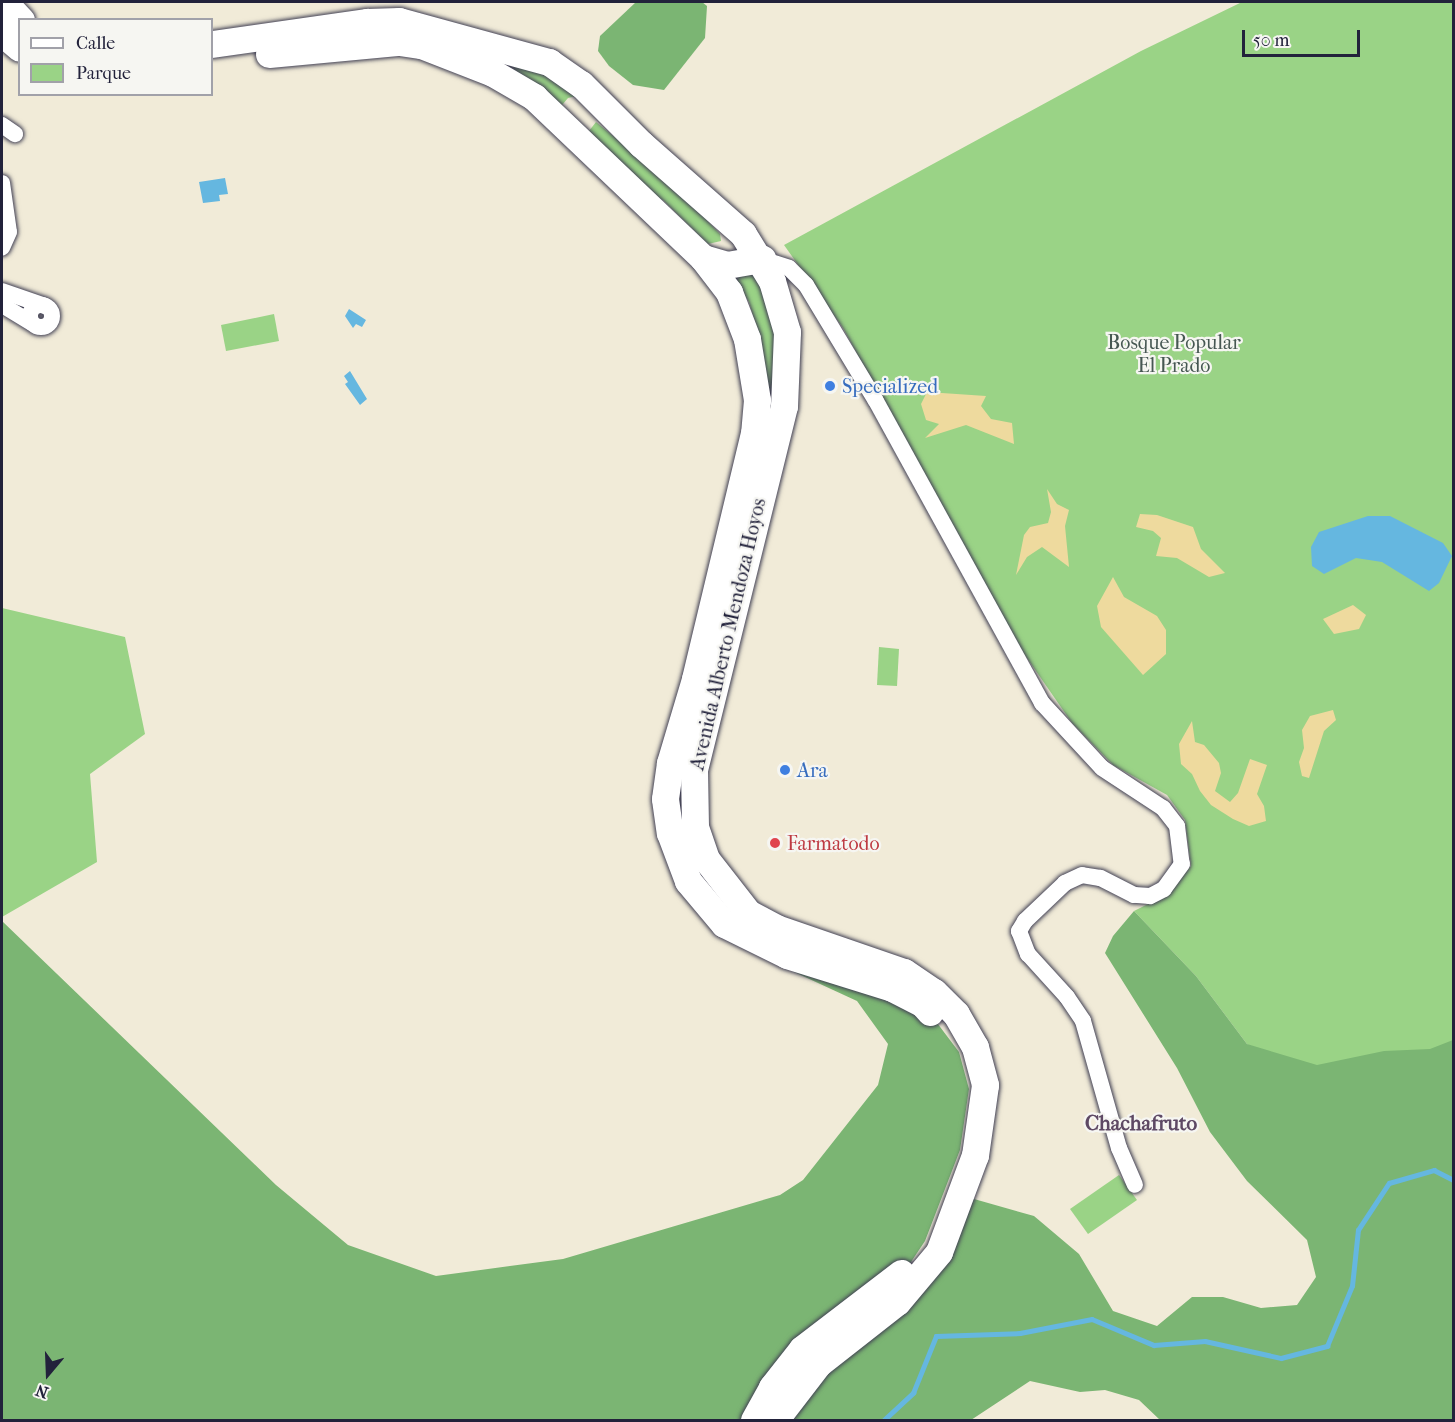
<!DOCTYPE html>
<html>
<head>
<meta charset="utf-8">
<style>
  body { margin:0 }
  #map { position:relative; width:1455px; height:1422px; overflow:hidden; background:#f1ebd8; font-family:"IM FELL French Canon",serif }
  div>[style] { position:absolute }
  .green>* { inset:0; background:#9ad386 }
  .forest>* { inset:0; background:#7bb573 }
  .sand>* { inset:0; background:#eeda9e }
  .water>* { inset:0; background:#65b7e0 }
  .stream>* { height:4.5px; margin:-2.25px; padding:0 2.25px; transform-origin:2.25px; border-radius:2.25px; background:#65b7e0 }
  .roads { filter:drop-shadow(0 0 2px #414053) drop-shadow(0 0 2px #414053) }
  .minor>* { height:16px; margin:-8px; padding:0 8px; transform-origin:8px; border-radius:8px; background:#fff }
  .minor>.ring { margin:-8px; padding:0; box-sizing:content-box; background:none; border:16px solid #fff; border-radius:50% }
  .primary>* { height:27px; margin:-13.5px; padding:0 13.5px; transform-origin:13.5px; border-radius:13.5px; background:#fff }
  .dots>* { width:16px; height:16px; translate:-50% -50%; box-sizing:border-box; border:3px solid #f6f6f2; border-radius:50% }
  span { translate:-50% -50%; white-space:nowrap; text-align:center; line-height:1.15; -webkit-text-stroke:4.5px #f6f6f2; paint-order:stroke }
  .park-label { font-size:20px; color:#465752 }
  .shop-label { font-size:20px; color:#366cbe }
  .left { translate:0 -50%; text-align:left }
  .street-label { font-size:20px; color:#22223b }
  .health-label { font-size:20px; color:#be3a42 }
  .neighbourhood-label { font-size:21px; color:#5e4964; font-weight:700 }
  .frame { position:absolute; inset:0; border:3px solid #22223b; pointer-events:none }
  .legend { position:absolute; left:18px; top:18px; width:195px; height:78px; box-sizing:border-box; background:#f6f6f2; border:2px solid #a1a1a9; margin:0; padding:8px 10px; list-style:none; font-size:18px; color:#22223b }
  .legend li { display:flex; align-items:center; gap:12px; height:30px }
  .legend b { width:30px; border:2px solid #a1a1a9 }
  .north { position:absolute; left:18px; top:1344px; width:60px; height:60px; -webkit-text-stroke:4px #f6f6f2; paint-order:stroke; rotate:199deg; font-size:16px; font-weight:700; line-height:24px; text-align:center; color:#22223b }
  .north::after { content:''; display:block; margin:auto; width:21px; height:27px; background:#22223b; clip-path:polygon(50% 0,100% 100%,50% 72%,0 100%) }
  .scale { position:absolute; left:1242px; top:30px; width:118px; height:27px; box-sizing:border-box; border:3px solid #22223b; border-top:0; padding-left:8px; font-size:18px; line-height:21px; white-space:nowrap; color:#22223b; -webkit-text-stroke:4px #f6f6f2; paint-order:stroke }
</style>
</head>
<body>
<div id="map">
  <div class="green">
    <i style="clip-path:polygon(1242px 2px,1453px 2px,1453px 1180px,1247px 1044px,1196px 976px,1134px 911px,1170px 893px,1191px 866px,1185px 820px,1167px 795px,1113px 765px,1072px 723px,1013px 638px,843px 328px,784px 245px,1141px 51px)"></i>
    <i style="clip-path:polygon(487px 57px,532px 65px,576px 96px,568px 98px,557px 111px,512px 67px)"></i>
    <i style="clip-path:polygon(596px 122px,671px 183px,720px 234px,721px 241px,708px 244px,663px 200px,643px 194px,589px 131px)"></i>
    <i style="clip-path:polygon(757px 262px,777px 337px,771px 393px,756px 434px,759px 337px,749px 302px,727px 268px)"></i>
    <i style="clip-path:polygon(274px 314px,279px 341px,226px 351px,221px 325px)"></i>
    <i style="clip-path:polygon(2px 608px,125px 637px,145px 734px,90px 774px,97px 862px,2px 917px)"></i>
    <i style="clip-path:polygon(879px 647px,899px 649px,897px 686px,877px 685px)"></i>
    <i style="clip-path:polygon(1119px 1175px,1137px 1200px,1088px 1234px,1070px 1209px)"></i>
  </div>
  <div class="forest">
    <i style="clip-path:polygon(636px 2px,702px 2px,707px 6px,705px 38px,664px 90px,633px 85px,609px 66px,598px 51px,600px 36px)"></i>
    <i style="clip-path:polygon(1134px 911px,1196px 976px,1247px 1044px,1317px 1065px,1384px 1051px,1430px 1049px,1453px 1040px,1453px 1420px,1160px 1420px,1139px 1400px,1105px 1390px,1080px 1392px,1030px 1381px,971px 1420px,780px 1420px,897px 1302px,960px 1195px,1034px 1216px,1079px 1254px,1113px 1311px,1157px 1326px,1192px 1297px,1223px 1297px,1261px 1308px,1297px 1305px,1316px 1277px,1307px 1240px,1247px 1181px,1210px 1132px,1177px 1068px,1105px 953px,1113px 936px)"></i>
    <i style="clip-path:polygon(2px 921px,276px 1185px,348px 1245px,436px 1276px,563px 1259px,780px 1195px,803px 1180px,878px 1085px,888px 1044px,857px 1001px,792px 971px,922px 1003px,959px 1052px,969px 1089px,960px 1150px,925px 1241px,909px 1265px,754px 1420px,2px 1420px)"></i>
  </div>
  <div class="sand">
    <i style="clip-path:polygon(927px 392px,986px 396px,981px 406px,991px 419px,1012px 423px,1014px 444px,966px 425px,925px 438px,939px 424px,926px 420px,921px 404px)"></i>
    <i style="clip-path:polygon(1047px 489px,1057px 504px,1069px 510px,1065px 526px,1069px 567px,1042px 547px,1027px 557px,1016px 575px,1024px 535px,1030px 527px,1048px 523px,1051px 512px)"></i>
    <i style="clip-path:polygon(1140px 514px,1157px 515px,1193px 527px,1201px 549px,1225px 573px,1209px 577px,1177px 558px,1156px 556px,1161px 538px,1153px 531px,1136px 527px)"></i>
    <i style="clip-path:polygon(1113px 577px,1124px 597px,1157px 616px,1166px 630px,1166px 654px,1143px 675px,1101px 627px,1097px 606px)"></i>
    <i style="clip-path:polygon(1353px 605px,1366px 615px,1359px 629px,1334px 634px,1323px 619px)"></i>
    <i style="clip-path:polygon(1333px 710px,1336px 720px,1324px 731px,1309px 778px,1302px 776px,1299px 762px,1304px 748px,1302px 730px,1310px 716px)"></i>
    <i style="clip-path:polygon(1192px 721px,1195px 742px,1204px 745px,1219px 763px,1221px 773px,1215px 791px,1230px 802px,1238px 793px,1250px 759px,1267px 765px,1257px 794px,1264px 806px,1266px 821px,1249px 826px,1233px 819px,1211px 805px,1200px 791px,1192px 774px,1181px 764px,1179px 744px)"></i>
  </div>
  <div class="water">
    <i style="clip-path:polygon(225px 178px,228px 194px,219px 195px,220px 201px,203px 203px,199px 182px)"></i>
    <i style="clip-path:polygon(349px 309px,366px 320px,362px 327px,356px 324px,353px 328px,345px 316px)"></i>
    <i style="clip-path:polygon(350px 371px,367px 399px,360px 405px,345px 384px,348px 382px,344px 376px)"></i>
    <i style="clip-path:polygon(1368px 516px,1390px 516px,1443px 543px,1452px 556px,1439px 583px,1429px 591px,1382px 562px,1356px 558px,1324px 574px,1312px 566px,1311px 547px,1319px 532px)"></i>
  </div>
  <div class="stream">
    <i style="left:884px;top:1420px;width:40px;rotate:-43deg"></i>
    <i style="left:913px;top:1393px;width:61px;rotate:-68deg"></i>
    <i style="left:936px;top:1336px;width:84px;rotate:-2deg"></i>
    <i style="left:1020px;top:1333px;width:73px;rotate:-11deg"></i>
    <i style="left:1092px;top:1319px;width:67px;rotate:22.8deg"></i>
    <i style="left:1154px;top:1345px;width:51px;rotate:-4.5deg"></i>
    <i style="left:1205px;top:1341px;width:78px;rotate:12.6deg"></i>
    <i style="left:1281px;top:1358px;width:48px;rotate:-14.6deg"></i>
    <i style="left:1327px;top:1346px;width:65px;rotate:-67.4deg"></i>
    <i style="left:1352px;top:1286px;width:56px;rotate:-83.9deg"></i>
    <i style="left:1358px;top:1230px;width:56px;rotate:-56.6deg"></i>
    <i style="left:1389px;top:1183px;width:47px;rotate:-16.1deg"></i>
    <i style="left:1434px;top:1170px;width:22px;rotate:27deg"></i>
  </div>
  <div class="roads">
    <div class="minor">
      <i style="left:2px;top:125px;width:16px;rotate:35deg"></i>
      <i style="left:2px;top:183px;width:49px;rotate:81.9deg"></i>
      <i style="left:9px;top:232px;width:17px;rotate:114deg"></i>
      <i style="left:762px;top:259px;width:28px;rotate:18deg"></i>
      <i style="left:789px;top:268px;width:24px;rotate:45deg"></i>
      <i style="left:806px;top:285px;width:135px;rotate:58.9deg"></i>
      <i style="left:876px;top:401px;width:345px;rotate:61.2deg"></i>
      <i style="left:1042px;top:703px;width:88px;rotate:47.3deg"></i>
      <i style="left:1102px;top:768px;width:73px;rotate:33.3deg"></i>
      <i style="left:1163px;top:808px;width:23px;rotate:52deg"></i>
      <i style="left:1177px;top:826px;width:38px;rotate:83deg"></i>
      <i style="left:1182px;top:864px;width:31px;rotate:126deg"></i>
      <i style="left:1164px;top:889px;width:16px;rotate:153deg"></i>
      <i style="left:1150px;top:896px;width:16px;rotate:-176deg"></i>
      <i style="left:1134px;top:895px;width:38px;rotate:-153deg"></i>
      <i style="left:1100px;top:878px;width:18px;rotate:-171deg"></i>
      <i style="left:1082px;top:875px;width:19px;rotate:155deg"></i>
      <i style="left:1065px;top:883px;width:55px;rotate:136.5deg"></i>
      <i style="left:1025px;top:921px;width:12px;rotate:121deg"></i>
      <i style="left:1019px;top:931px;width:25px;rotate:69deg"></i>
      <i style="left:1028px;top:954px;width:58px;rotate:47.8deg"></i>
      <i style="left:1067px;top:997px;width:29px;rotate:56deg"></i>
      <i style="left:1083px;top:1021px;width:132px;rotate:74.2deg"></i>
      <i style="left:1119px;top:1148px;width:40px;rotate:66.6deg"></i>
      <i style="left:2px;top:291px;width:46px;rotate:19.2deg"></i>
      <i class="ring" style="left:30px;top:305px;width:6px;height:6px"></i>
      <i style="left:2px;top:305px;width:35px;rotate:31deg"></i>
    </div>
    <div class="primary">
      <i style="left:4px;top:2px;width:25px;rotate:47deg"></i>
      <i style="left:2px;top:33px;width:23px;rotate:40deg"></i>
      <i style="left:212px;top:44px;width:157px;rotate:-8.1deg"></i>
      <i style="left:367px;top:22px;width:32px;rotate:-2deg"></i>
      <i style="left:399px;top:21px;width:156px;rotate:15.3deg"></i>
      <i style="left:549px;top:62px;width:39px;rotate:35deg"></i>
      <i style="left:581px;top:84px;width:85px;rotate:45deg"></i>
      <i style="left:641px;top:144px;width:136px;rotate:41.4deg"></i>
      <i style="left:743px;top:234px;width:55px;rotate:58.3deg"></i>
      <i style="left:772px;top:281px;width:53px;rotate:73.6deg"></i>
      <i style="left:787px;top:332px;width:74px;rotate:92.3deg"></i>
      <i style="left:784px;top:406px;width:374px;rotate:103.9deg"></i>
      <i style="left:694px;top:769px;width:58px;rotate:89deg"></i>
      <i style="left:695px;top:827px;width:34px;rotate:71deg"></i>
      <i style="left:706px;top:859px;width:68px;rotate:52.1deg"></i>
      <i style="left:748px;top:913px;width:32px;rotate:28deg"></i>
      <i style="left:776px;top:928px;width:135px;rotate:19deg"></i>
      <i style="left:904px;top:972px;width:36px;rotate:34deg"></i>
      <i style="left:934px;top:992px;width:31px;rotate:45deg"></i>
      <i style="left:956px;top:1014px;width:38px;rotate:60deg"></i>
      <i style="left:975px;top:1047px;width:39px;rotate:75deg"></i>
      <i style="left:985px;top:1085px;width:71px;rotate:98.1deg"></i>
      <i style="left:975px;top:1155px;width:103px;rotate:110.4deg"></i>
      <i style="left:939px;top:1252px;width:65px;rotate:130deg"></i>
      <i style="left:897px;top:1302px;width:100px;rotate:141.9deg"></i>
      <i style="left:818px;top:1364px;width:71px;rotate:127.5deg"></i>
      <i style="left:269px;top:54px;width:131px;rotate:-5.3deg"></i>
      <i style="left:399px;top:42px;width:22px;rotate:8deg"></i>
      <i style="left:421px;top:45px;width:77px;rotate:21.3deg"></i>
      <i style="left:493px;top:73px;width:48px;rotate:30.3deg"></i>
      <i style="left:534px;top:97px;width:233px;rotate:43.6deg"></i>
      <i style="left:703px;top:258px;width:43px;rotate:52.6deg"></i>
      <i style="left:729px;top:292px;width:50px;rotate:69deg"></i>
      <i style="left:747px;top:339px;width:62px;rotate:80.7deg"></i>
      <i style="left:757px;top:400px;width:33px;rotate:95deg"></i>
      <i style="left:754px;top:433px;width:253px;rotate:103.5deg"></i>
      <i style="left:695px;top:679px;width:88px;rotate:106.6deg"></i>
      <i style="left:670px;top:763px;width:36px;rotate:98deg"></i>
      <i style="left:665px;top:799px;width:34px;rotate:82deg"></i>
      <i style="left:670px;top:833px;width:51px;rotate:69.4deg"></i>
      <i style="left:688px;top:881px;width:56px;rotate:50.1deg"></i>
      <i style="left:724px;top:924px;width:70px;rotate:26.2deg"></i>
      <i style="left:787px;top:955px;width:110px;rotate:17.4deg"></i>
      <i style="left:892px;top:988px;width:34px;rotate:27deg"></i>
      <i style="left:922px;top:1003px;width:12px;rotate:48deg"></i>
      <i style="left:703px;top:258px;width:25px;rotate:16deg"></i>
      <i style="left:727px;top:265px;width:36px;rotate:-10deg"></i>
      <i style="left:754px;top:1420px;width:38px;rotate:-61deg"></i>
      <i style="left:772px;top:1387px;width:48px;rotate:-51.7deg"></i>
      <i style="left:802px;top:1349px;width:125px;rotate:-37.5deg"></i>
    </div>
  </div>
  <div class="dots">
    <i style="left:830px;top:386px;background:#3f7fe0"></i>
    <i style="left:785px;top:770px;background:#3f7fe0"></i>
    <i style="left:775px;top:843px;background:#e0444e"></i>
  </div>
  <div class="park-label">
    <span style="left:1174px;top:354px">Bosque Popular<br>El Prado</span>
  </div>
  <div class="shop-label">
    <span class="left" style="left:842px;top:386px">Specialized</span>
    <span class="left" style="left:797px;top:770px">Ara</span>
  </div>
  <div class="street-label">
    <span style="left:728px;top:634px;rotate:-77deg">Avenida Alberto Mendoza Hoyos</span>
  </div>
  <div class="health-label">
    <span class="left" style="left:787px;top:843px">Farmatodo</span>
  </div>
  <div class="neighbourhood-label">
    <span style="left:1141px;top:1123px">Chachafruto</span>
  </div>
  <div class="frame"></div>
  <ul class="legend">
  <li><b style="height:8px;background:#fff"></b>Calle</li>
  <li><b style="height:16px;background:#9ad386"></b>Parque</li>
  </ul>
  <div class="north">N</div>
  <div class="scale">50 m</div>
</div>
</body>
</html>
